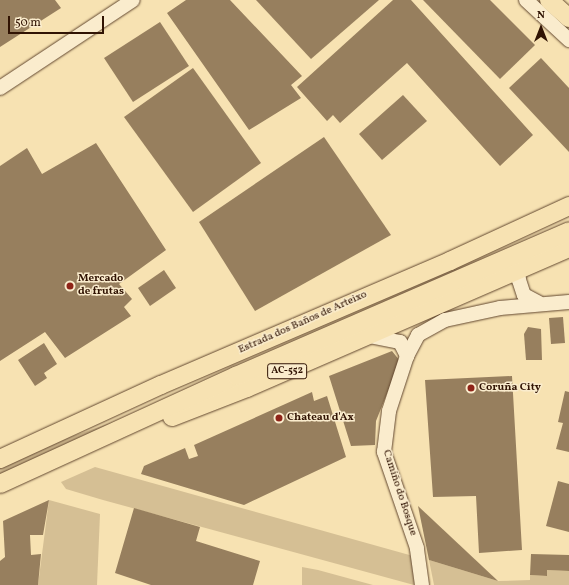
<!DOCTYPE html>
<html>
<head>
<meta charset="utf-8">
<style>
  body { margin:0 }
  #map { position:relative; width:569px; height:585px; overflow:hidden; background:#f7e2b2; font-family:Vollkorn,serif }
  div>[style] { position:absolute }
  .green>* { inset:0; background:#d5bf94 }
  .building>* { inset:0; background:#977f5e }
  .roads { filter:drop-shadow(0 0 1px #62472f) drop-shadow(0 0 1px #62472f) }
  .minor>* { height:14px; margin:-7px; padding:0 7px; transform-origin:7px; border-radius:7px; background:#faeccd }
  .major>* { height:18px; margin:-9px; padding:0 9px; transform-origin:9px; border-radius:9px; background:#f7e2b2 }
  .dots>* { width:11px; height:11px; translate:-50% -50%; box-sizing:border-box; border:2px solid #faeccd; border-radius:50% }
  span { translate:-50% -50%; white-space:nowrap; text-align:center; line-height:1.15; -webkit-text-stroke:3px #faeccd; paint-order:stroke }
  .shield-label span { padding:1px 3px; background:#faeccd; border:1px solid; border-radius:3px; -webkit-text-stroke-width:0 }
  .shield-label { font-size:10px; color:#301303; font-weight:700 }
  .poi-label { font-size:11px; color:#301303; font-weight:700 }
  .left { translate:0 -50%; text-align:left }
  .street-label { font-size:11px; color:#301303 }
  .north { position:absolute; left:521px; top:8px; width:40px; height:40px; -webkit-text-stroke:3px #faeccd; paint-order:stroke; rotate:0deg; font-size:11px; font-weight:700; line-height:16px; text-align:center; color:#301303 }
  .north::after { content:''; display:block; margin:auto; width:14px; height:18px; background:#301303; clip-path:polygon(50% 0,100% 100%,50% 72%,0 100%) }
  .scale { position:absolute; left:8px; top:16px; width:96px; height:18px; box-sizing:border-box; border:2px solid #301303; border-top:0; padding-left:5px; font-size:12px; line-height:14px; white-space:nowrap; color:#301303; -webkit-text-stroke:3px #faeccd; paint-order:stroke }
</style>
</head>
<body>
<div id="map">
  <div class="green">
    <i style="clip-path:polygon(128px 417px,0 476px,0 468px,70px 437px)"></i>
    <i style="clip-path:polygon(95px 467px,413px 556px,414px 585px,103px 500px,66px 489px,61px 482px)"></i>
    <i style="clip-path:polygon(49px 500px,100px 514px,97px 585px,38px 585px)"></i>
    <i style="clip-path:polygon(429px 560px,498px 581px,530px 580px,530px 575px,546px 576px,547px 570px,569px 571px,569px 585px,434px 585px)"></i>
    <i style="clip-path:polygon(302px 567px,318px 570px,373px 585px,302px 585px)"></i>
  </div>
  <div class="building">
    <i style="clip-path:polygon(0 0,55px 0,61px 8px,0 47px)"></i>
    <i style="clip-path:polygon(186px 0,230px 0,302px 76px,291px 85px,301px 98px,249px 130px,167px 13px)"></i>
    <i style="clip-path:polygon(256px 0,379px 0,311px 59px)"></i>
    <i style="clip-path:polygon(393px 0,411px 0,533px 135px,500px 166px,407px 63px,340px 123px,333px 115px,327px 121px,297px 87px)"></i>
    <i style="clip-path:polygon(423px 0,490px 0,535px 45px,500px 79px)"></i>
    <i style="clip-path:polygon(160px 22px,189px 66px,133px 102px,104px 58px)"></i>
    <i style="clip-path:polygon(541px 58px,569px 88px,569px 152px,509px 88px)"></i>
    <i style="clip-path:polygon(193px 68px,261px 163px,193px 212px,124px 117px)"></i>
    <i style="clip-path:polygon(403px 95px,427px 121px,382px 160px,359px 134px)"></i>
    <i style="clip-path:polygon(324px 137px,391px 235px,255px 311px,199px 222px)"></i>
    <i style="clip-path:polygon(96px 143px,166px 250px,119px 284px,132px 299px,124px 307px,131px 316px,65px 358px,45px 332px,0 361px,0 166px,27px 148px,42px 174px)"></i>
    <i style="clip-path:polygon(164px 270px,176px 288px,150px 306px,138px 288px)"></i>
    <i style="clip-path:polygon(563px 317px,565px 343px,551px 344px,549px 318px)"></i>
    <i style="clip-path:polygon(528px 327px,541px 329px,542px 360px,526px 360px,524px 334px)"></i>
    <i style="clip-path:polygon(44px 343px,57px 364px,44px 373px,47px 378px,35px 386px,18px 360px)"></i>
    <i style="clip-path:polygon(392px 351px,400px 361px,376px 421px,375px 445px,351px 446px,329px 376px)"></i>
    <i style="clip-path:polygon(512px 376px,522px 550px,479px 553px,476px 496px,433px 497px,425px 380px)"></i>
    <i style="clip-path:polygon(565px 391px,569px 392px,569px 452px,556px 449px,563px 423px,558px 422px)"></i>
    <i style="clip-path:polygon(312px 392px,314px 401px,327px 396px,346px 457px,244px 505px,141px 474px,144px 466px,185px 448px,189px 459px,198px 456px,194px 445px)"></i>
    <i style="clip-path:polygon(558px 481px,569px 484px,569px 532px,546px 526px)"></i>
    <i style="clip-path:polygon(49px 500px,43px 535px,30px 535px,31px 555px,41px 554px,38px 585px,0 585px,0 561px,5px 557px,3px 521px)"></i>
    <i style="clip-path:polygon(418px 506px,498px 581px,429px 560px)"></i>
    <i style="clip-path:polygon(134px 508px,200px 527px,196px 541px,260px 561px,253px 585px,151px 585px,115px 573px)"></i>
    <i style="clip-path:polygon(531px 554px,569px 555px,569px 571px,547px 570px,547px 576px,530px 575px)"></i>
  </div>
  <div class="roads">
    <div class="minor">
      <i style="left:526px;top:0;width:59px;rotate:42.9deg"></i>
      <i style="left:0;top:88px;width:159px;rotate:-33.5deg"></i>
      <i style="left:518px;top:271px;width:9px;rotate:84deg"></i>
      <i style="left:519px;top:280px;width:16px;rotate:72deg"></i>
      <i style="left:524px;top:295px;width:17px;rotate:28deg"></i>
      <i style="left:369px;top:336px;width:32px;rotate:11deg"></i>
      <i style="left:400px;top:342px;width:16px;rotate:63deg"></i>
      <i style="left:422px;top:585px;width:37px;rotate:-98deg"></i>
      <i style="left:417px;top:548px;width:102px;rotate:-109deg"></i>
      <i style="left:384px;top:452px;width:41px;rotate:-83deg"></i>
      <i style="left:389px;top:411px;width:58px;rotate:-71.9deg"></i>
      <i style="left:407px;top:356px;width:24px;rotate:-62deg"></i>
      <i style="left:418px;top:335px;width:31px;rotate:-29deg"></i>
      <i style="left:445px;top:320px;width:56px;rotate:-12.3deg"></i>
      <i style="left:500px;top:308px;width:69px;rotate:-5deg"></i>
    </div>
    <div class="major">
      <i style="left:549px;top:0;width:27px;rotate:42deg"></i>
      <i style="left:172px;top:417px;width:80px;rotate:-21.1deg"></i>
      <i style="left:247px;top:388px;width:351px;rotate:-23.5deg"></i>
      <i style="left:0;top:459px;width:177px;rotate:-24.7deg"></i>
      <i style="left:161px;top:385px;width:314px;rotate:-23.2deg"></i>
      <i style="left:450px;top:261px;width:131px;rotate:-24.8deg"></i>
      <i style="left:0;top:484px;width:260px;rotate:-24.6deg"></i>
      <i style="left:236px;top:376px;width:363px;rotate:-23.5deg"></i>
    </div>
  </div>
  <div class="dots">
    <i style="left:70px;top:286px;background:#8f2418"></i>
    <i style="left:471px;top:388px;background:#8f2418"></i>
    <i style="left:279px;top:418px;background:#8f2418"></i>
  </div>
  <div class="shield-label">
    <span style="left:287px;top:371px">AC-552</span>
  </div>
  <div class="poi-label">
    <span class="left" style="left:78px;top:286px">Mercado<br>de frutas</span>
    <span class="left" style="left:479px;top:388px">Coruña City</span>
    <span class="left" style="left:287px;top:418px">Chateau d'Ax</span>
  </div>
  <div class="street-label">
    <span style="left:303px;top:323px;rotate:-24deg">Estrada dos Baños de Arteixo</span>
    <span style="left:399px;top:493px;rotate:72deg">Camiño do Bosque</span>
  </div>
  <div class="north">N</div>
  <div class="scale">50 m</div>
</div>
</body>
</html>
